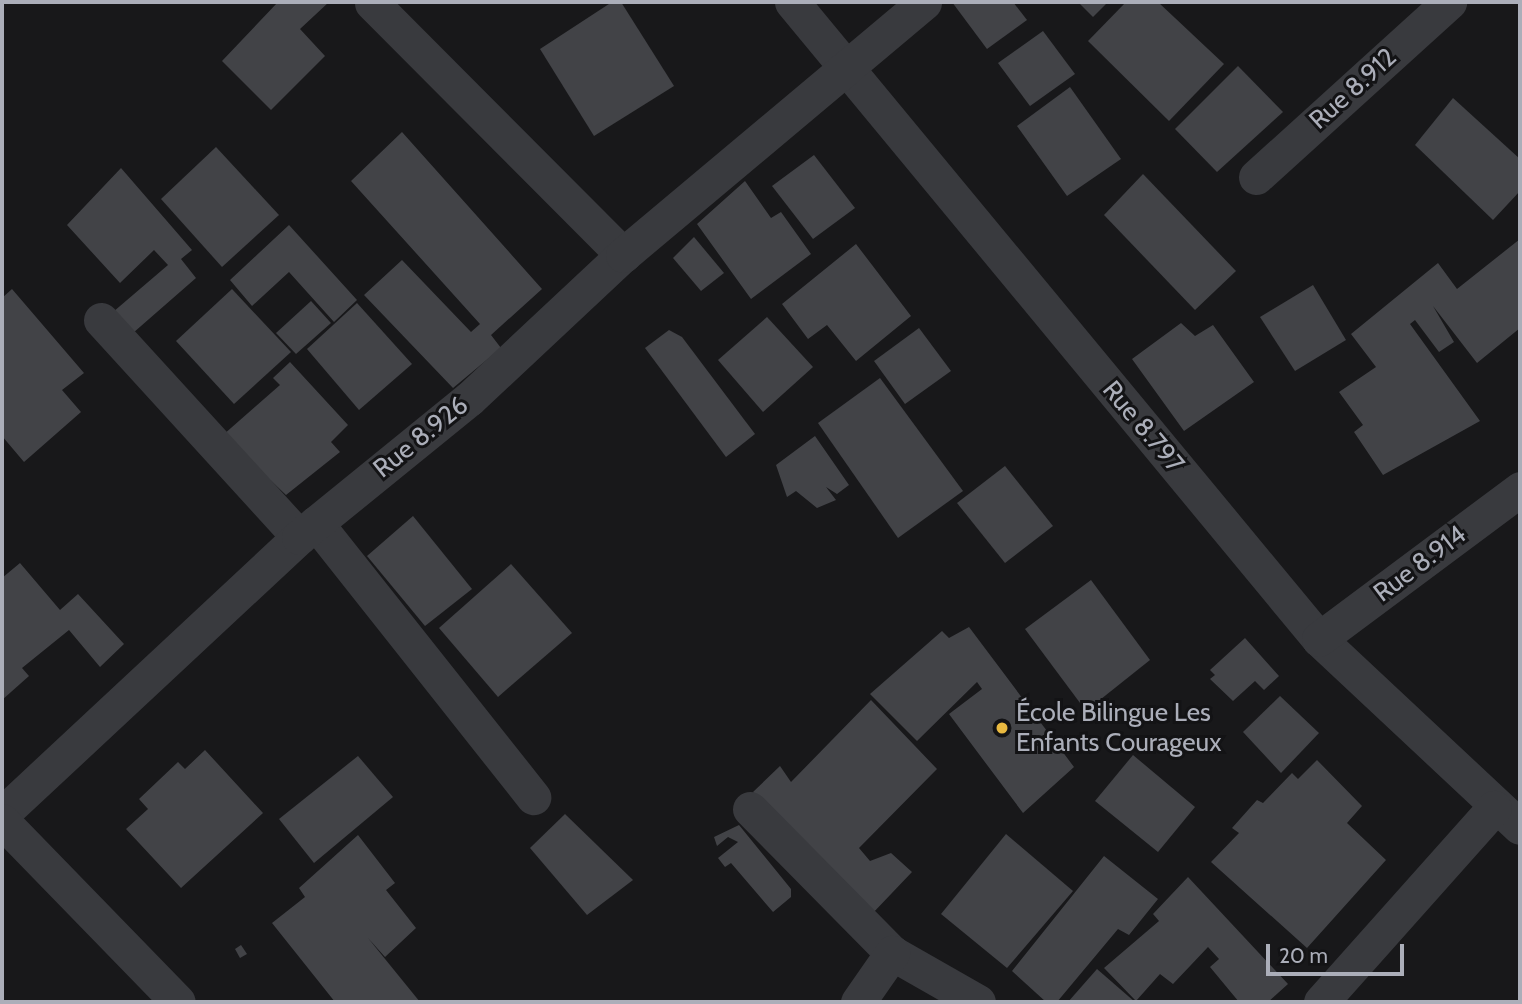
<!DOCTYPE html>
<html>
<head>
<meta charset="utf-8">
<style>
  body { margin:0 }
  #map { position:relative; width:1522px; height:1004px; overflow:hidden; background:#18181a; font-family:Cabin,sans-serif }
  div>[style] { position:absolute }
  .building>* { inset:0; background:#424347 }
  .minor>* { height:35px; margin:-17.5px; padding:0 17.5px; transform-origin:17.5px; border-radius:17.5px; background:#393a3e }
  .dots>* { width:19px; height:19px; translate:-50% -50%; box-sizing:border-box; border:4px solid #131315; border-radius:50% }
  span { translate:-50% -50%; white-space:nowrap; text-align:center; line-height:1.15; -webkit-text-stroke:6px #131315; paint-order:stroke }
  .street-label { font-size:26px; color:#abaeb9 }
  .poi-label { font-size:26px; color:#abaeb9 }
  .left { translate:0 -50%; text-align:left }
  .frame { position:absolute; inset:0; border:4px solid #abaeb9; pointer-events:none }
  .scale { position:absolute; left:1266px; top:944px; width:138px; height:32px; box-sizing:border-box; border:4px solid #abaeb9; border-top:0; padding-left:9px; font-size:21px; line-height:24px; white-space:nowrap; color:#abaeb9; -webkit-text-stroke:5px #131315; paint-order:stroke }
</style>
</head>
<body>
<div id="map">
  <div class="building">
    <i style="clip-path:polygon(278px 2px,329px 2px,300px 29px,325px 56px,271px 110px,222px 61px)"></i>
    <i style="clip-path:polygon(612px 2px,621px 2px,674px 86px,594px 136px,540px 49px)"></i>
    <i style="clip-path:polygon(952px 2px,1013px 2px,1027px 20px,987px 49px)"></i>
    <i style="clip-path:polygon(1078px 2px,1108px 2px,1093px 17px)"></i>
    <i style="clip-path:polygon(1126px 2px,1158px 2px,1224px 64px,1169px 121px,1088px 41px)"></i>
    <i style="clip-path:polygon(1043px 31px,1075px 74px,1030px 106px,998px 63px)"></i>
    <i style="clip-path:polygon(1238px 66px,1283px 112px,1217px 172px,1175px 129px)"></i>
    <i style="clip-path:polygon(1070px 87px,1121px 159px,1067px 196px,1017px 126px)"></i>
    <i style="clip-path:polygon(1453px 98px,1520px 159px,1520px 191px,1493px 220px,1415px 145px)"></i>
    <i style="clip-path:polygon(402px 132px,542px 289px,491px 335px,501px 348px,453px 388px,364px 295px,402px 260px,471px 332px,480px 324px,351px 181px)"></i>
    <i style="clip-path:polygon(216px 147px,279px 215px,222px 267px,161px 199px)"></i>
    <i style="clip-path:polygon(814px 155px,855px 208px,813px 239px,772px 186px)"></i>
    <i style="clip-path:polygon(121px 168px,192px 250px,181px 259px,196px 278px,133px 333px,113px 312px,168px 265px,154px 250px,120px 283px,67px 225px)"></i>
    <i style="clip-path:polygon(1143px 174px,1236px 271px,1195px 310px,1104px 215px)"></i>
    <i style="clip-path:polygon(745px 181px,771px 218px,781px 212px,811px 254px,751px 299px,697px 224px)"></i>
    <i style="clip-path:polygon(289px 225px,357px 300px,334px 322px,289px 272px,252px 306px,230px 280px)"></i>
    <i style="clip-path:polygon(694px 237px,724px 273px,701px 291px,673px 258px)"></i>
    <i style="clip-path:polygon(1520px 239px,1520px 328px,1477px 363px,1433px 306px,1454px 342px,1439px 352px,1415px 320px,1410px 324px,1480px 421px,1383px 475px,1354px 432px,1363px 425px,1339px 392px,1376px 367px,1351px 334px,1438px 263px,1457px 289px)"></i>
    <i style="clip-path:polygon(856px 244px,911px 316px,856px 361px,827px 325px,808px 339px,782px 304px)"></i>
    <i style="clip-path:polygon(1313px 285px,1346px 340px,1295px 371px,1260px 317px)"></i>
    <i style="clip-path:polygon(12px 289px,84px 373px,62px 390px,81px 412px,24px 462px,2px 436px,2px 298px)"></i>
    <i style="clip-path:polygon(232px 289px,291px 352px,234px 404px,176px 341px)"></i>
    <i style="clip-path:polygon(311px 301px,331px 323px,296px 354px,276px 333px)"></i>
    <i style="clip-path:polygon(357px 303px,412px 364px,359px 410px,307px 349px)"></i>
    <i style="clip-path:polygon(767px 317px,813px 367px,763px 412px,718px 360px)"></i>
    <i style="clip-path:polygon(1181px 323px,1195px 336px,1213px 325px,1254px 382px,1184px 431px,1132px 359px)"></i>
    <i style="clip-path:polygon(919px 328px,951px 371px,905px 404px,874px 361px)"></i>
    <i style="clip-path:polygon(669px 330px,682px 337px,755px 434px,726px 457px,645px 348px)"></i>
    <i style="clip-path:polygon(290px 362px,348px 425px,331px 442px,340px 452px,286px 495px,223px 435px,280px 385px,273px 378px)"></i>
    <i style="clip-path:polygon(880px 378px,963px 491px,898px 538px,818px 423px)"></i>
    <i style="clip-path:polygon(815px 436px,849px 485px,837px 494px,826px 487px,836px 500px,817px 508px,796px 491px,787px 497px,776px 465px)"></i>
    <i style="clip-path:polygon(1005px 466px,1053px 526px,1005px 563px,957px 503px)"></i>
    <i style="clip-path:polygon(413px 516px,472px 589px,425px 626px,367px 556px)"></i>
    <i style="clip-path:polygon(20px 563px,60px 610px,78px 594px,124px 644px,100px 667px,69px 630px,22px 668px,29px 676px,2px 700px,2px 578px)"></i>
    <i style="clip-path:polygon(511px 564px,572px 633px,498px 697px,439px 628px)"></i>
    <i style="clip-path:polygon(1091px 580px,1150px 660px,1086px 711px,1025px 629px)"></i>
    <i style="clip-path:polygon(969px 627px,1074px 767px,1023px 813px,949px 714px,982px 689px,977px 682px,917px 741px,870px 694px,942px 631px,949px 638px)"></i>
    <i style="clip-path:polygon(1245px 638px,1279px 676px,1264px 690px,1255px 681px,1233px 701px,1210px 679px,1215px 675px,1210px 670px)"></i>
    <i style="clip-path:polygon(1280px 696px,1319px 733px,1281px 773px,1243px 732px)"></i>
    <i style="clip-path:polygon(871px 700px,937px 769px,859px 848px,870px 861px,891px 853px,912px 872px,871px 915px,753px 792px,780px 766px,791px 782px)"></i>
    <i style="clip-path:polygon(205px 750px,263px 813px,181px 888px,126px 829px,148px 809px,139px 799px,178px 762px,185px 769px)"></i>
    <i style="clip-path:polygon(1133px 755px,1195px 807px,1158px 852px,1095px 801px)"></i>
    <i style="clip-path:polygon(358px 756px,393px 797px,314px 863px,279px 819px)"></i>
    <i style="clip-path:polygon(1317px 760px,1362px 806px,1347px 823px,1386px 860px,1307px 948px,1211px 862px,1239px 833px,1232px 828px,1257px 800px,1263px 803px,1292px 773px,1298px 779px)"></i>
    <i style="clip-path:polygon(565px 814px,633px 880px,587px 915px,530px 848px)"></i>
    <i style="clip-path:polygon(739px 825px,791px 889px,791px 897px,773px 912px,731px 863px,725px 867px,718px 858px,738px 842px,728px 837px,717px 846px,714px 837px)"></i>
    <i style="clip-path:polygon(1006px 834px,1073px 891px,1007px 968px,941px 914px)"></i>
    <i style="clip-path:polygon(358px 835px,395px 883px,386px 890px,416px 928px,385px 957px,368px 938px,420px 1002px,335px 1002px,272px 923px,305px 897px,299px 888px)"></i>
    <i style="clip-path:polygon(1104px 856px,1158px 899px,1129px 935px,1118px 929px,1057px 1002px,1046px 1002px,1012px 971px)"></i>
    <i style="clip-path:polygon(1188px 877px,1288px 984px,1268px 1002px,1239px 1002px,1210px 967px,1219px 959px,1208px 947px,1173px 984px,1160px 974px,1136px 1001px,1104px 968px,1159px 921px,1153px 914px)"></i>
    <i style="clip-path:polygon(241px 945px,247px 954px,240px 958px,235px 949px)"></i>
    <i style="clip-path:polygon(1097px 969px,1135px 1002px,1068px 1002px)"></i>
  </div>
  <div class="minor">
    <i style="left:792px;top:2px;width:827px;rotate:50.4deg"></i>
    <i style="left:1319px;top:639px;width:275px;rotate:43.1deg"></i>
    <i style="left:372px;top:3px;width:356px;rotate:45.1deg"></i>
    <i style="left:1256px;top:177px;width:261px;rotate:-42.2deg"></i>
    <i style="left:101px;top:320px;width:294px;rotate:47.6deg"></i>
    <i style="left:316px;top:523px;width:350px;rotate:51.6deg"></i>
    <i style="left:1319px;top:639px;width:251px;rotate:-36.7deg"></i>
    <i style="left:750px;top:809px;width:202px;rotate:45.4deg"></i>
    <i style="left:892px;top:953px;width:99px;rotate:29.7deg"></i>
    <i style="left:2px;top:814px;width:406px;rotate:-43deg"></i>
    <i style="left:299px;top:537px;width:219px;rotate:-39.1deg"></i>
    <i style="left:469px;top:399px;width:211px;rotate:-43.1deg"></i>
    <i style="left:623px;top:255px;width:393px;rotate:-40deg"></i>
    <i style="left:2px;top:821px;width:252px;rotate:45.8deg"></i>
    <i style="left:858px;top:1002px;width:60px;rotate:-55.2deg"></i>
    <i style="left:1321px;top:1002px;width:260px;rotate:-48.3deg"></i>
  </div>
  <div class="dots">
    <i style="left:1002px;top:728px;background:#e9b940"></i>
  </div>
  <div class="street-label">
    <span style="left:1353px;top:89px;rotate:-42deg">Rue 8.912</span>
    <span style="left:1143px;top:427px;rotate:50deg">Rue 8.797</span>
    <span style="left:421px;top:437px;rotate:-39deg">Rue 8.926</span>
    <span style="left:1420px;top:564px;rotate:-37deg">Rue 8.914</span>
  </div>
  <div class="poi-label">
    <span class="left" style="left:1016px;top:728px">École Bilingue Les<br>Enfants Courageux</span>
  </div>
  <div class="frame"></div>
  <div class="scale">20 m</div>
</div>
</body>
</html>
